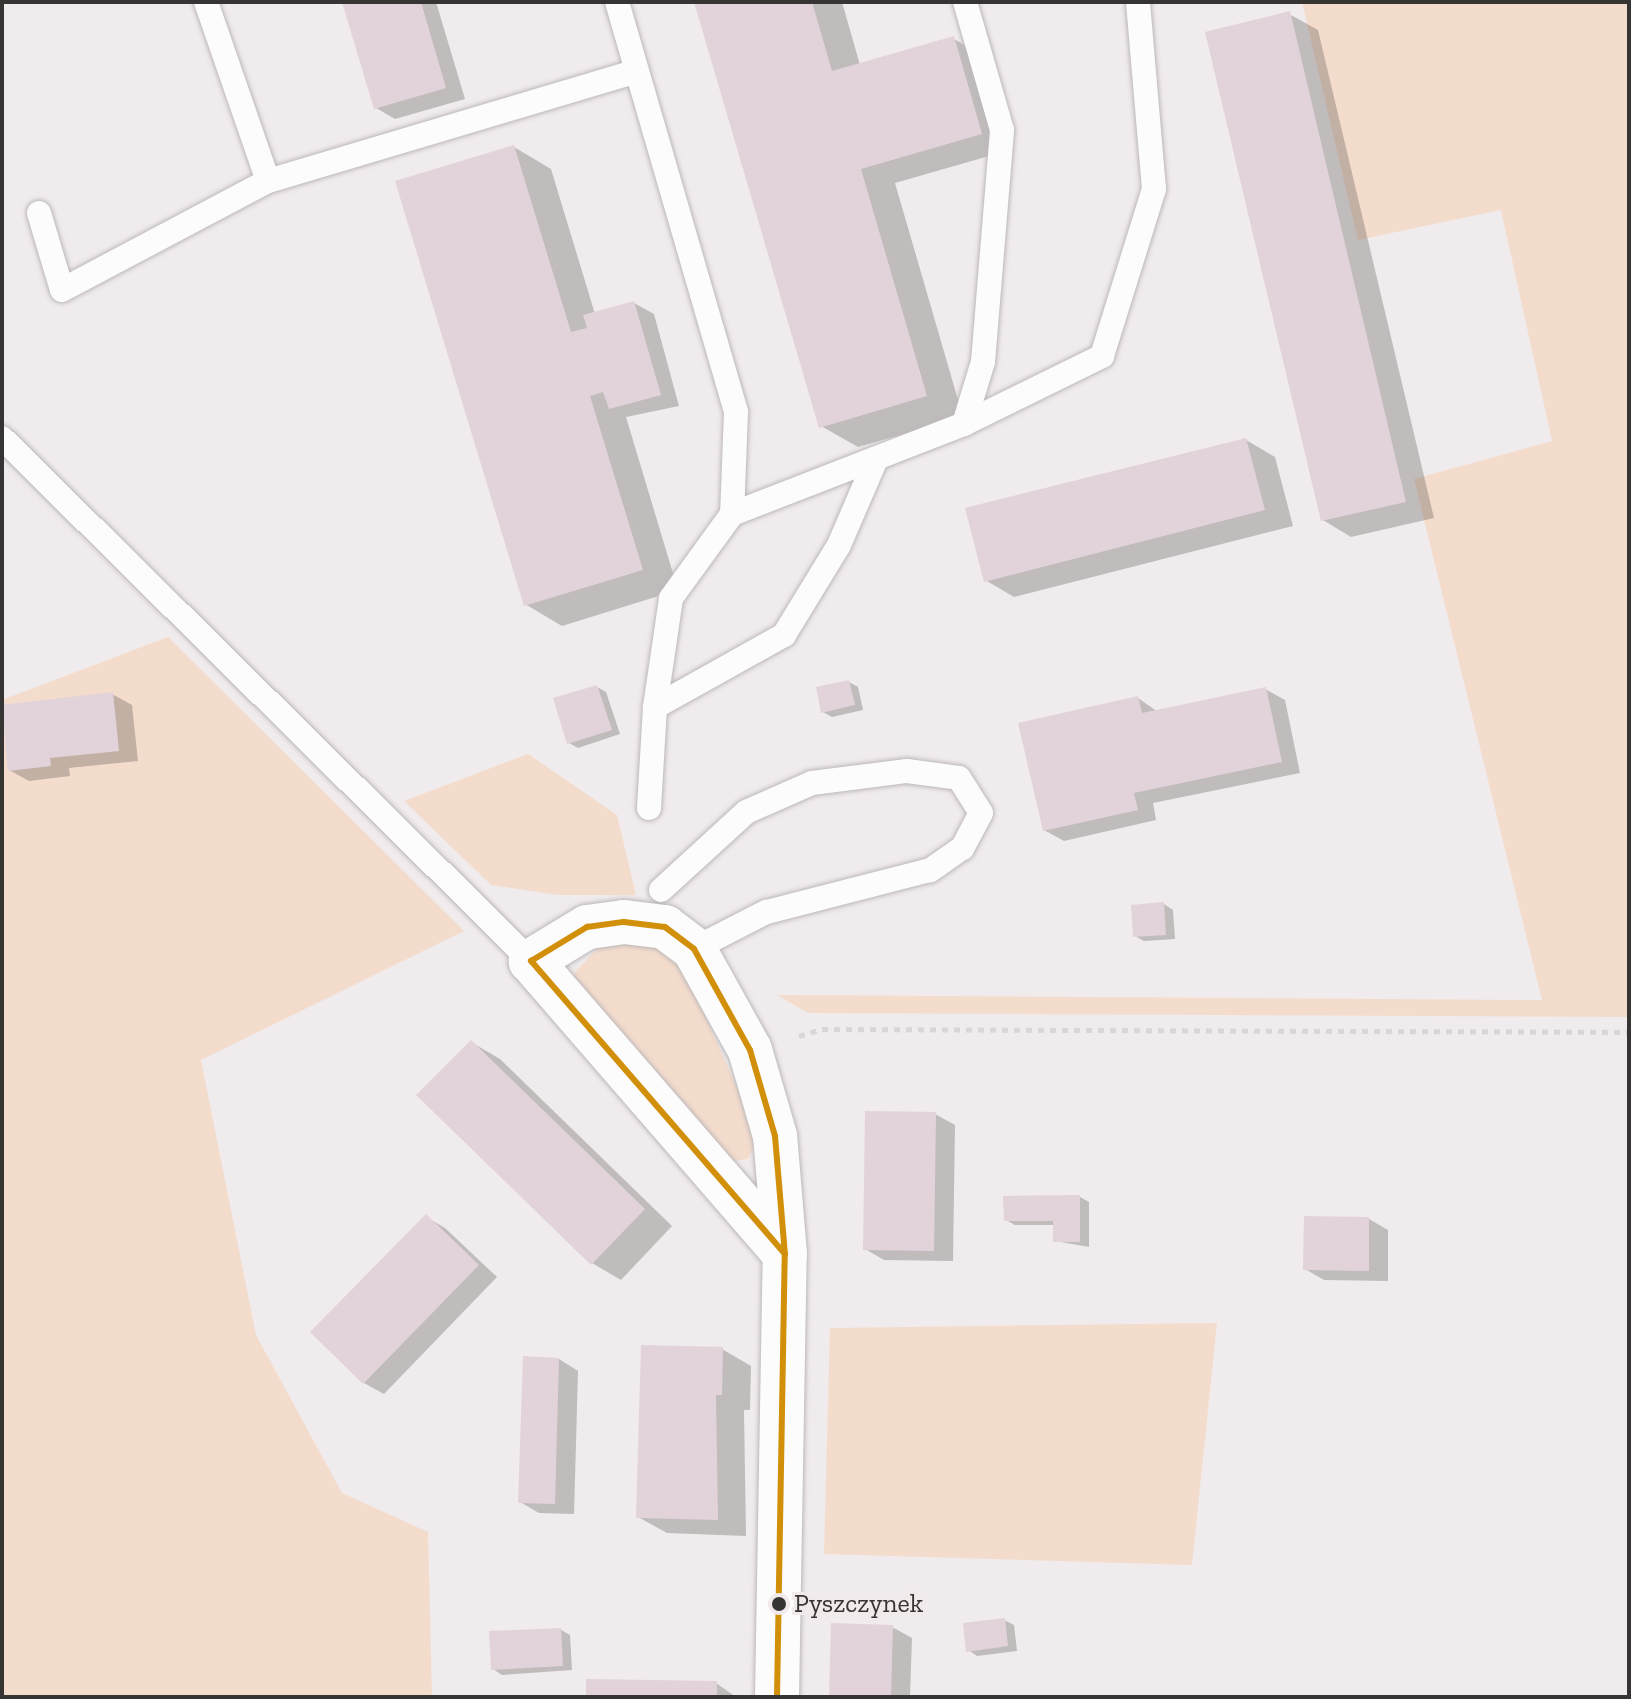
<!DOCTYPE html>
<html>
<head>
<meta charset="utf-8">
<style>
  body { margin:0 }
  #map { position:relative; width:1631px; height:1699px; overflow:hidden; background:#f0ebec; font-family:"Zilla Slab",serif }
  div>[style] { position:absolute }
  .green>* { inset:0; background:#f4dccd }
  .shadow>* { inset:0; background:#0003 }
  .building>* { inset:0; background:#e2d3da }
  .path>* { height:5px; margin-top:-2.5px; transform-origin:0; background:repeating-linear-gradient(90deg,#d7d7d7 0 6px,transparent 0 12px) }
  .roads { filter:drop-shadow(0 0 2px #bcb8b9) drop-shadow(0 0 2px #bcb8b9) }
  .lane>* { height:24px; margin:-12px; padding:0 12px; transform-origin:12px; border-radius:12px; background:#fdfcfc }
  .street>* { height:44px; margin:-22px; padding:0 22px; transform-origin:22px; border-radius:22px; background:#fdfcfc }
  .bus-1>* { height:6px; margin:-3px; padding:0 3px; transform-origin:3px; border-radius:3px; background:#d18f0a }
  .dots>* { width:22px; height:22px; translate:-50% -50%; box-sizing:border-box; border:4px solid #f1eaeb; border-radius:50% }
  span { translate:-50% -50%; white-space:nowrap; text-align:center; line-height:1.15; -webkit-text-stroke:6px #f1eaeb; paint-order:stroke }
  .bus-label { font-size:26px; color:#373434 }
  .left { translate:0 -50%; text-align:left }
  .frame { position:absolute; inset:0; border:4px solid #373434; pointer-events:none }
</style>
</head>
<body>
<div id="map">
  <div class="green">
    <i style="clip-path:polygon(1302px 2px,1629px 2px,1629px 1017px,808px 1013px,777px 995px,1542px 1000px,1414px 479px,1552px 441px,1501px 210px,1358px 240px)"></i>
    <i style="clip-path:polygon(168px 637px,464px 931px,201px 1060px,256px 1335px,342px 1493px,428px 1532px,432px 1697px,2px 1697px,2px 700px)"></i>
    <i style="clip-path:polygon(528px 754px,617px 815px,636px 895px,558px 895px,491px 885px,404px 801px)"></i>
    <i style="clip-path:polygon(644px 939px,677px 954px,759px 1136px,748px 1159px,734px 1161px,712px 1150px,570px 993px,575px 972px,601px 945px)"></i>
    <i style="clip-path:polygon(1217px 1323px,1192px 1565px,824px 1554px,830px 1328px)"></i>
  </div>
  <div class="shadow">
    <i style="clip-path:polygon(344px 2px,436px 2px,465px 99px,395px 119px,376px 108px)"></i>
    <i style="clip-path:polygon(696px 2px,842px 2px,860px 65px,954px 39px,982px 55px,1010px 150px,895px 183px,963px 417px,858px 447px,821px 426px)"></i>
    <i style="clip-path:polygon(1289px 14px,1318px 30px,1434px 518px,1351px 537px,1323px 520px)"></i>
    <i style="clip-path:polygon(514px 147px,551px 169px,595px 314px,634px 303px,654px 314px,679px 406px,626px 417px,678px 590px,562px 626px,525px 604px)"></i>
    <i style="clip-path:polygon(1246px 440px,1275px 457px,1293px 526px,1014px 597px,985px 580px)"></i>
    <i style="clip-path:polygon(849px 682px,858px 687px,863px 710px,832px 717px,823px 712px)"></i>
    <i style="clip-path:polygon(597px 687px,606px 692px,620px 734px,578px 748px,569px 743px)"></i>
    <i style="clip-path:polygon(1265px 689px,1285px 700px,1300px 773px,1153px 803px,1156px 820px,1064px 841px,1044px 830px,1138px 698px,1158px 712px)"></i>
    <i style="clip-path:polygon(112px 694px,132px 705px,138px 761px,69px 768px,70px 776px,29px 781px,9px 770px)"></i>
    <i style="clip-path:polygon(1164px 904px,1173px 910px,1175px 939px,1144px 941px,1135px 936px)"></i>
    <i style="clip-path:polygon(471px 1042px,500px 1059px,672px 1226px,621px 1280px,592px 1263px)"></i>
    <i style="clip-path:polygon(935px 1114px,955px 1125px,953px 1261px,884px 1260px,865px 1249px)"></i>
    <i style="clip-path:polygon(1080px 1197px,1089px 1202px,1089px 1247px,1055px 1241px,1055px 1225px,1015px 1225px,1006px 1220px)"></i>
    <i style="clip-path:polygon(426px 1217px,445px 1228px,497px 1277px,384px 1394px,364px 1383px)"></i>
    <i style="clip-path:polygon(1369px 1219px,1388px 1230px,1388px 1281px,1324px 1280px,1305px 1269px)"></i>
    <i style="clip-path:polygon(722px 1349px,751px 1366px,750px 1410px,744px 1410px,746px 1536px,667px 1533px,638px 1517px)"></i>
    <i style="clip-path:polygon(559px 1359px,578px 1371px,574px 1514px,539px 1513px,520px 1502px)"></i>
    <i style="clip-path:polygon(1004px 1620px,1014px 1625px,1017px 1651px,977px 1656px,968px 1650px)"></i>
    <i style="clip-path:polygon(892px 1627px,912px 1638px,910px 1697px,831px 1697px)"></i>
    <i style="clip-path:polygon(561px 1630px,570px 1635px,572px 1670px,502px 1675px,493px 1669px)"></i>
    <i style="clip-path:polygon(716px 1683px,736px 1697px,588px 1697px)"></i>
  </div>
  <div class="building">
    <i style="clip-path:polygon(342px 2px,421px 2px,446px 88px,374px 109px)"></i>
    <i style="clip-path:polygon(694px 2px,812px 2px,832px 71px,954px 36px,982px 134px,861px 169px,927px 396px,819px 428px)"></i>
    <i style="clip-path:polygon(1290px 11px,1406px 502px,1321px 521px,1205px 32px)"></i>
    <i style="clip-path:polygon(514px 145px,571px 332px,587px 328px,583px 315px,634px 301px,661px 395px,609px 409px,603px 392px,590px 396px,643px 570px,524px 606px,395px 181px)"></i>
    <i style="clip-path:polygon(1246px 438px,1265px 510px,984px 582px,965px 508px)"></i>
    <i style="clip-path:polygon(849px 680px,855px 705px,821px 713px,816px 687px)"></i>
    <i style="clip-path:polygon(597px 685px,612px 730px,567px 744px,553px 698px)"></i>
    <i style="clip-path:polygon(1266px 687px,1282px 762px,1134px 793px,1138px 810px,1043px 831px,1018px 723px,1138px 696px,1142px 713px)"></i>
    <i style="clip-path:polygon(113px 692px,119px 751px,50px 758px,51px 766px,8px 771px,2px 705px)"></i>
    <i style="clip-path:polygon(1164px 902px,1166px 935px,1133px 937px,1131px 905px)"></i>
    <i style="clip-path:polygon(471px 1040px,645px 1209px,591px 1265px,416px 1095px)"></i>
    <i style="clip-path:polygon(865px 1111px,936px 1112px,934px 1251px,863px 1250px)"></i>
    <i style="clip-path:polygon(1080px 1195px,1080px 1242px,1053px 1242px,1053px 1221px,1004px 1221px,1003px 1196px)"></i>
    <i style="clip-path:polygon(426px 1214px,479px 1265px,363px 1384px,310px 1332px)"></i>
    <i style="clip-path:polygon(1304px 1216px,1369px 1217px,1369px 1271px,1303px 1270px)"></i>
    <i style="clip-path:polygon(641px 1345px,723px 1347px,722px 1395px,716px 1395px,718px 1520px,636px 1518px)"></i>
    <i style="clip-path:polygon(523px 1356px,559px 1358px,555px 1504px,518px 1503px)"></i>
    <i style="clip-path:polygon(1005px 1618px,1008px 1646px,966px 1652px,963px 1623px)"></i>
    <i style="clip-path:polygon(831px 1623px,893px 1625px,891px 1697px,829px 1697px)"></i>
    <i style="clip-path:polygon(561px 1628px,563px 1666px,491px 1670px,489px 1631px)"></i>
    <i style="clip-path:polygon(586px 1679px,717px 1681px,717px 1697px,586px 1697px)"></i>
  </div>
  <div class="path">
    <i style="left:799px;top:1036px;width:24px;rotate:-17deg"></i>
    <i style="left:822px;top:1029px;width:807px;rotate:0.21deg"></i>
  </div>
  <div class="roads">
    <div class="lane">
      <i style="left:206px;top:2px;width:189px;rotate:70.9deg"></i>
      <i style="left:268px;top:181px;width:382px;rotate:-16.6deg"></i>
      <i style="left:617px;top:2px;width:427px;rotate:73.8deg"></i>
      <i style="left:736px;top:412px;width:102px;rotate:92.2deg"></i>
      <i style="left:39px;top:213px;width:80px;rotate:73.4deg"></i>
      <i style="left:62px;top:290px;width:233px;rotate:-27.9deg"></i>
      <i style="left:964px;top:424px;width:154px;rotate:-26.2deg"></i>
      <i style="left:1102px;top:356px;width:175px;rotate:-72.7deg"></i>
      <i style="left:1154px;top:189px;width:188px;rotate:-94.9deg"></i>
      <i style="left:2px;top:438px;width:744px;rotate:44.67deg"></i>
      <i style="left:655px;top:707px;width:148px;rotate:-29.2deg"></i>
      <i style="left:784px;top:635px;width:105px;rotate:-58.6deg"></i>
      <i style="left:839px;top:545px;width:94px;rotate:-66.7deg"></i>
      <i style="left:649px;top:808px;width:101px;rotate:-86.6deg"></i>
      <i style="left:655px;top:707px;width:110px;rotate:-81.6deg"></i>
      <i style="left:671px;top:598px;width:104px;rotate:-54deg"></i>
      <i style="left:732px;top:514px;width:249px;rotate:-21.2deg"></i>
      <i style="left:964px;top:424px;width:65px;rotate:-73deg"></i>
      <i style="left:983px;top:362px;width:233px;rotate:-85.3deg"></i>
      <i style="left:1002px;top:130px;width:133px;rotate:-106.1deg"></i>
      <i style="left:661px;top:890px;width:115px;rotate:-42.5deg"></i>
      <i style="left:746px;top:812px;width:72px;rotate:-23.7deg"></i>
      <i style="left:812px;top:783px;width:96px;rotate:-7.2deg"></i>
      <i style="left:907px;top:771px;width:52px;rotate:7.7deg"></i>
      <i style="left:959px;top:778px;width:41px;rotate:57.8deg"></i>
      <i style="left:981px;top:813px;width:40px;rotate:118deg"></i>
      <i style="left:962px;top:848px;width:39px;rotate:145deg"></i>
      <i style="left:930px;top:870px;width:169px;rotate:165.6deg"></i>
      <i style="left:766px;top:912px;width:81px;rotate:152.8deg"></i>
    </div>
    <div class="street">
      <i style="left:777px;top:1697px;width:443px;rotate:-89deg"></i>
      <i style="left:785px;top:1254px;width:118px;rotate:-94.8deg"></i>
      <i style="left:775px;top:1136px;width:90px;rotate:-106.2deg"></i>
      <i style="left:750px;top:1050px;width:115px;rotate:-119deg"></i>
      <i style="left:694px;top:949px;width:36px;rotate:-143deg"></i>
      <i style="left:665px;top:927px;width:41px;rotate:-173deg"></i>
      <i style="left:624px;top:922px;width:37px;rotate:172deg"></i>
      <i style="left:587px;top:927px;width:66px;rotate:148.7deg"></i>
      <i style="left:531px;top:961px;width:388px;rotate:49.1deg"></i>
    </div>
  </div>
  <div class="bus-1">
    <i style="left:624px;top:922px;width:41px;rotate:7deg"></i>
    <i style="left:665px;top:927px;width:36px;rotate:37deg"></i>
    <i style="left:694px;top:949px;width:115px;rotate:61deg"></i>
    <i style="left:750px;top:1050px;width:90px;rotate:73.8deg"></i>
    <i style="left:775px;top:1136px;width:118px;rotate:85.2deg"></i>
    <i style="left:785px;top:1254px;width:388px;rotate:-130.9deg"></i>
    <i style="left:531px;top:961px;width:66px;rotate:-31.3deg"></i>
    <i style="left:587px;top:927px;width:37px;rotate:-8deg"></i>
    <i style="left:777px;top:1697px;width:443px;rotate:-89deg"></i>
  </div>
  <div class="dots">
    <i style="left:779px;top:1604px;background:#373434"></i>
  </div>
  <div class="bus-label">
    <span class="left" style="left:794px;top:1604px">Pyszczynek</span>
  </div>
  <div class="frame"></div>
</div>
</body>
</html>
